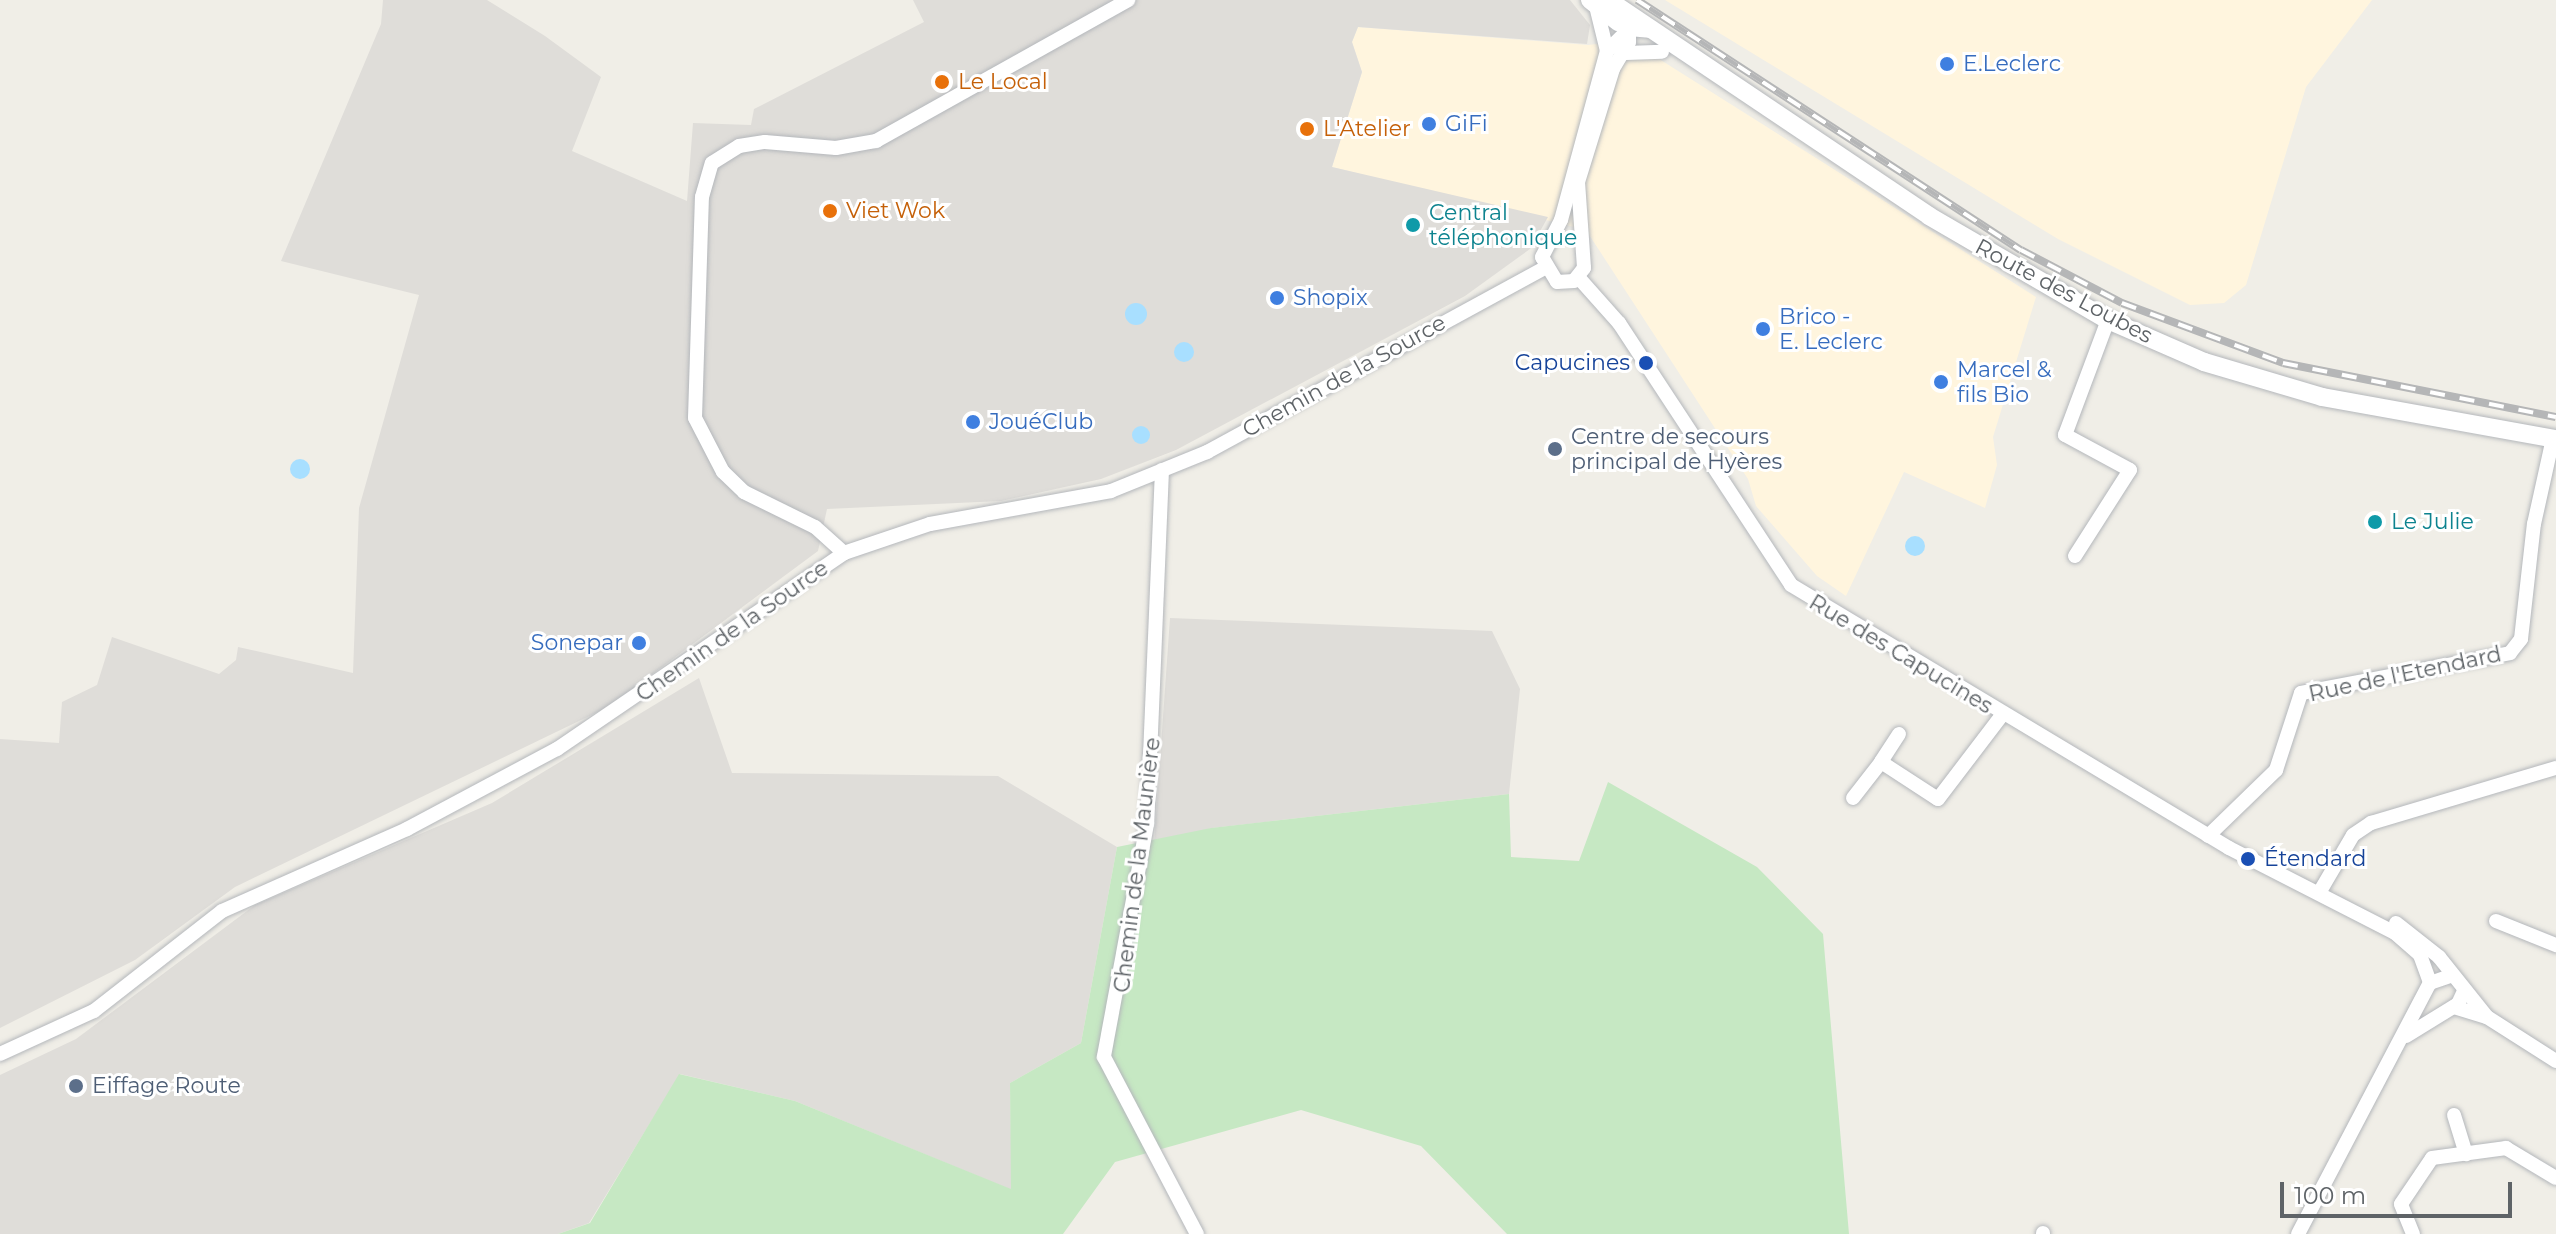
<!DOCTYPE html>
<html>
<head>
<meta charset="utf-8">
<style>
  body { margin:0 }
  #map { position:relative; width:2556px; height:1234px; overflow:hidden; background:#f0eee7; font-family:Montserrat,sans-serif }
  div>[style] { position:absolute }
  .commercial>* { inset:0; background:#fff5de }
  .industrial>* { inset:0; background:#dfddd9 }
  .green>* { inset:0; background:#c6e8c3 }
  .water>* { inset:0; background:#a8dfff }
  .round { border-radius:50% }
  .roads { filter:drop-shadow(0 0 2px #b4b7bb) drop-shadow(0 0 2px #b4b7bb) }
  .minor>* { height:14px; margin:-7px; padding:0 7px; transform-origin:7px; border-radius:7px; background:#fff }
  .secondary>* { height:18px; margin:-9px; padding:0 9px; transform-origin:9px; border-radius:9px; background:#fff }
  .rail>* { height:8px; margin-top:-4px; transform-origin:0; background:repeating-linear-gradient(90deg,#fff 0 15px,#b5b6b7 0 30px); box-sizing:border-box; border-block:2px solid #b5b6b7 }
  .dots>* { width:22px; height:22px; translate:-50% -50%; box-sizing:border-box; border:4px solid #fff; border-radius:50% }
  span { translate:-50% -50%; white-space:nowrap; text-align:center; line-height:1.15; -webkit-text-stroke:6px #fff; paint-order:stroke }
  .shop-label { font-size:22px; color:#366cbe }
  .left { translate:0 -50%; text-align:left }
  .right { translate:-100% -50%; text-align:right }
  .food-label { font-size:22px; color:#c56008 }
  .culture-label { font-size:22px; color:#0d838f }
  .street-label { font-size:22px; color:#5e6367 }
  .transit-label { font-size:22px; color:#164399 }
  .service-label { font-size:22px; color:#4e5e75 }
  .scale { position:absolute; left:2280px; top:1182px; width:232px; height:36px; box-sizing:border-box; border:4px solid #5e6367; border-top:0; padding-left:10px; font-size:24px; line-height:28px; white-space:nowrap; color:#5e6367; -webkit-text-stroke:6px #fff; paint-order:stroke }
</style>
</head>
<body>
<div id="map">
  <div class="commercial">
    <i style="clip-path:polygon(1665px 0,2372px 0,2306px 87px,2246px 285px,2224px 303px,2190px 305px,2058px 239px)"></i>
    <i style="clip-path:polygon(1358px 27px,1588px 45px,1629px 40px,2036px 297px,1993px 437px,1997px 465px,1985px 508px,1904px 472px,1846px 596px,1817px 576px,1756px 506px,1748px 479px,1586px 230px,1332px 167px,1362px 72px,1352px 42px)"></i>
  </div>
  <div class="industrial">
    <i style="clip-path:polygon(383px 0,487px 0,545px 36px,601px 77px,572px 151px,687px 201px,693px 123px,751px 125px,754px 109px,924px 22px,913px 0,1570px 0,1590px 25px,1587px 44px,1358px 27px,1352px 42px,1362px 72px,1332px 167px,1548px 217px,1530px 249px,1465px 296px,1176px 450px,1101px 479px,1001px 501px,827px 509px,818px 551px,608px 707px,235px 887px,135px 960px,0 1028px,0 739px,59px 743px,62px 702px,97px 685px,112px 637px,219px 674px,236px 660px,238px 647px,353px 673px,359px 508px,419px 295px,281px 261px,381px 24px)"></i>
    <i style="clip-path:polygon(1170px 618px,1492px 631px,1520px 689px,1509px 794px,1212px 828px,1154px 845px)"></i>
    <i style="clip-path:polygon(699px 678px,732px 773px,998px 776px,1117px 847px,1081px 1043px,1010px 1083px,1012px 1190px,795px 1101px,680px 1074px,589px 1223px,558px 1234px,0 1234px,0 1075px,76px 1039px,255px 905px,492px 803px)"></i>
  </div>
  <div class="green">
    <i style="clip-path:polygon(1608px 782px,1757px 867px,1823px 934px,1849px 1234px,1507px 1234px,1421px 1146px,1301px 1110px,1115px 1162px,1063px 1234px,558px 1234px,590px 1223px,679px 1074px,795px 1101px,1011px 1189px,1010px 1083px,1081px 1043px,1117px 847px,1211px 828px,1509px 794px,1511px 857px,1579px 861px)"></i>
  </div>
  <div class="water">
    <i class="round" style="left:1125px;top:303px;width:22px;height:22px"></i>
    <i class="round" style="left:1174px;top:342px;width:20px;height:20px"></i>
    <i class="round" style="left:1132px;top:426px;width:18px;height:18px"></i>
    <i class="round" style="left:290px;top:459px;width:20px;height:20px"></i>
    <i class="round" style="left:1905px;top:536px;width:20px;height:20px"></i>
  </div>
  <div class="roads">
    <div class="minor">
      <i style="left:1596px;top:6px;width:46px;rotate:76.3deg"></i>
      <i style="left:1623px;top:10px;width:20px;rotate:72deg"></i>
      <i style="left:1629px;top:29px;width:13px;rotate:90deg"></i>
      <i style="left:1629px;top:42px;width:31px;rotate:121deg"></i>
      <i style="left:1613px;top:69px;width:118px;rotate:107.2deg"></i>
      <i style="left:1578px;top:182px;width:86px;rotate:86deg"></i>
      <i style="left:1584px;top:268px;width:16px;rotate:128deg"></i>
      <i style="left:1574px;top:281px;width:17px;rotate:177deg"></i>
      <i style="left:1557px;top:282px;width:29px;rotate:-121deg"></i>
      <i style="left:1542px;top:257px;width:42px;rotate:-62.8deg"></i>
      <i style="left:1561px;top:220px;width:175px;rotate:-74.8deg"></i>
      <i style="left:1607px;top:51px;width:31px;rotate:-45deg"></i>
      <i style="left:1629px;top:29px;width:23px;rotate:5deg"></i>
      <i style="left:1626px;top:53px;width:36px;rotate:-2deg"></i>
      <i style="left:1578px;top:277px;width:62px;rotate:48.3deg"></i>
      <i style="left:1619px;top:323px;width:313px;rotate:56.7deg"></i>
      <i style="left:1791px;top:585px;width:511px;rotate:30.98deg"></i>
      <i style="left:2229px;top:848px;width:186px;rotate:27.1deg"></i>
      <i style="left:2395px;top:933px;width:33px;rotate:41deg"></i>
      <i style="left:2420px;top:955px;width:30px;rotate:70deg"></i>
      <i style="left:1162px;top:470px;width:354px;rotate:92.4deg"></i>
      <i style="left:1147px;top:824px;width:237px;rotate:100.5deg"></i>
      <i style="left:1104px;top:1057px;width:200px;rotate:62.3deg"></i>
      <i style="left:844px;top:553px;width:39px;rotate:-138deg"></i>
      <i style="left:815px;top:527px;width:79px;rotate:-153.8deg"></i>
      <i style="left:744px;top:492px;width:29px;rotate:-136deg"></i>
      <i style="left:723px;top:472px;width:61px;rotate:-117.4deg"></i>
      <i style="left:695px;top:418px;width:221px;rotate:-88.2deg"></i>
      <i style="left:702px;top:197px;width:35px;rotate:-74deg"></i>
      <i style="left:712px;top:163px;width:32px;rotate:-32deg"></i>
      <i style="left:739px;top:146px;width:26px;rotate:-9deg"></i>
      <i style="left:765px;top:142px;width:71px;rotate:4.8deg"></i>
      <i style="left:836px;top:148px;width:41px;rotate:-9.9deg"></i>
      <i style="left:876px;top:141px;width:289px;rotate:-29.2deg"></i>
      <i style="left:2075px;top:556px;width:102px;rotate:-57.4deg"></i>
      <i style="left:2130px;top:470px;width:74px;rotate:-151.7deg"></i>
      <i style="left:2065px;top:435px;width:123px;rotate:-69.5deg"></i>
      <i style="left:1899px;top:734px;width:33px;rotate:123deg"></i>
      <i style="left:1881px;top:762px;width:68px;rotate:33deg"></i>
      <i style="left:1938px;top:799px;width:106px;rotate:-52.7deg"></i>
      <i style="left:1853px;top:798px;width:46px;rotate:-52.1deg"></i>
      <i style="left:2208px;top:836px;width:95px;rotate:-44.1deg"></i>
      <i style="left:2276px;top:770px;width:81px;rotate:-72deg"></i>
      <i style="left:2301px;top:693px;width:213px;rotate:-10.8deg"></i>
      <i style="left:2510px;top:653px;width:18px;rotate:-52deg"></i>
      <i style="left:2521px;top:639px;width:116px;rotate:-83.6deg"></i>
      <i style="left:2534px;top:524px;width:88px;rotate:-77.5deg"></i>
      <i style="left:2319px;top:893px;width:67px;rotate:-59.6deg"></i>
      <i style="left:2353px;top:835px;width:22px;rotate:-34deg"></i>
      <i style="left:2371px;top:823px;width:193px;rotate:-16.6deg"></i>
      <i style="left:2496px;top:921px;width:65px;rotate:21.8deg"></i>
      <i style="left:2396px;top:923px;width:55px;rotate:38.3deg"></i>
      <i style="left:2439px;top:957px;width:77px;rotate:51.3deg"></i>
      <i style="left:2487px;top:1017px;width:82px;rotate:32.5deg"></i>
      <i style="left:2454px;top:1007px;width:34px;rotate:17deg"></i>
      <i style="left:2406px;top:1036px;width:61px;rotate:-31.6deg"></i>
      <i style="left:2458px;top:1004px;width:14px;rotate:-65deg"></i>
      <i style="left:0;top:1054px;width:103px;rotate:-24.6deg"></i>
      <i style="left:94px;top:1011px;width:162px;rotate:-38deg"></i>
      <i style="left:222px;top:911px;width:202px;rotate:-23.9deg"></i>
      <i style="left:407px;top:829px;width:170px;rotate:-28.1deg"></i>
      <i style="left:557px;top:749px;width:348px;rotate:-34.3deg"></i>
      <i style="left:844px;top:553px;width:91px;rotate:-18.6deg"></i>
      <i style="left:930px;top:524px;width:184px;rotate:-10.3deg"></i>
      <i style="left:1111px;top:491px;width:104px;rotate:-22.1deg"></i>
      <i style="left:1207px;top:452px;width:383px;rotate:-28.6deg"></i>
      <i style="left:2454px;top:1115px;width:41px;rotate:72.9deg"></i>
      <i style="left:2043px;top:1233px;width:1px;rotate:90deg"></i>
      <i style="left:2298px;top:1234px;width:284px;rotate:-62.3deg"></i>
      <i style="left:2430px;top:983px;width:24px;rotate:-19deg"></i>
      <i style="left:2413px;top:1234px;width:32px;rotate:-112deg"></i>
      <i style="left:2401px;top:1204px;width:55px;rotate:-56deg"></i>
      <i style="left:2432px;top:1158px;width:75px;rotate:-7.7deg"></i>
      <i style="left:2506px;top:1148px;width:58px;rotate:31deg"></i>
    </div>
    <div class="secondary">
      <i style="left:1590px;top:0;width:36px;rotate:38deg"></i>
      <i style="left:1608px;top:0;width:387px;rotate:33.9deg"></i>
      <i style="left:1929px;top:216px;width:207px;rotate:30.2deg"></i>
      <i style="left:2108px;top:320px;width:105px;rotate:23.6deg"></i>
      <i style="left:2204px;top:362px;width:123px;rotate:16.5deg"></i>
      <i style="left:2322px;top:397px;width:238px;rotate:10.2deg"></i>
    </div>
  </div>
  <div class="rail">
    <i style="left:1637px;top:0;width:458px;rotate:33.1deg"></i>
    <i style="left:2021px;top:250px;width:114px;rotate:27.7deg"></i>
    <i style="left:2122px;top:303px;width:172px;rotate:20.4deg"></i>
    <i style="left:2283px;top:363px;width:278px;rotate:11.2deg"></i>
  </div>
  <div class="dots">
    <i style="left:1947px;top:64px;background:#3f7fe0"></i>
    <i style="left:942px;top:82px;background:#e8710a"></i>
    <i style="left:1429px;top:124px;background:#3f7fe0"></i>
    <i style="left:1307px;top:129px;background:#e8710a"></i>
    <i style="left:830px;top:211px;background:#e8710a"></i>
    <i style="left:1413px;top:225px;background:#0f9aa8"></i>
    <i style="left:1277px;top:298px;background:#3f7fe0"></i>
    <i style="left:1763px;top:329px;background:#3f7fe0"></i>
    <i style="left:1646px;top:363px;background:#1a4fb4"></i>
    <i style="left:1941px;top:382px;background:#3f7fe0"></i>
    <i style="left:973px;top:422px;background:#3f7fe0"></i>
    <i style="left:1555px;top:449px;background:#5c6f8a"></i>
    <i style="left:2375px;top:522px;background:#0f9aa8"></i>
    <i style="left:639px;top:643px;background:#3f7fe0"></i>
    <i style="left:2248px;top:859px;background:#1a4fb4"></i>
    <i style="left:76px;top:1086px;background:#5c6f8a"></i>
  </div>
  <div class="shop-label">
    <span class="left" style="left:1963px;top:64px">E.Leclerc</span>
    <span class="left" style="left:1445px;top:124px">GiFi</span>
    <span class="left" style="left:1293px;top:298px">Shopix</span>
    <span class="left" style="left:1779px;top:329px">Brico -<br>E. Leclerc</span>
    <span class="left" style="left:1957px;top:382px">Marcel &amp;<br>fils Bio</span>
    <span class="left" style="left:989px;top:422px">JouéClub</span>
    <span class="right" style="left:623px;top:643px">Sonepar</span>
  </div>
  <div class="food-label">
    <span class="left" style="left:958px;top:82px">Le Local</span>
    <span class="left" style="left:1323px;top:129px">L'Atelier</span>
    <span class="left" style="left:846px;top:211px">Viet Wok</span>
  </div>
  <div class="culture-label">
    <span class="left" style="left:1429px;top:225px">Central<br>téléphonique</span>
    <span class="left" style="left:2391px;top:522px">Le Julie</span>
  </div>
  <div class="street-label">
    <span style="left:2064px;top:291px;rotate:28deg">Route des Loubes</span>
    <span style="left:1344px;top:376px;rotate:-29deg">Chemin de la Source</span>
    <span style="left:732px;top:631px;rotate:-35deg">Chemin de la Source</span>
    <span style="left:1901px;top:654px;rotate:31deg">Rue des Capucines</span>
    <span style="left:2405px;top:674px;rotate:-12deg">Rue de l'Etendard</span>
    <span style="left:1137px;top:865px;rotate:-83deg">Chemin de la Maunière</span>
  </div>
  <div class="transit-label">
    <span class="right" style="left:1630px;top:363px">Capucines</span>
    <span class="left" style="left:2264px;top:859px">Étendard</span>
  </div>
  <div class="service-label">
    <span class="left" style="left:1571px;top:449px">Centre de secours<br>principal de Hyères</span>
    <span class="left" style="left:92px;top:1086px">Eiffage Route</span>
  </div>
  <div class="scale">100 m</div>
</div>
</body>
</html>
